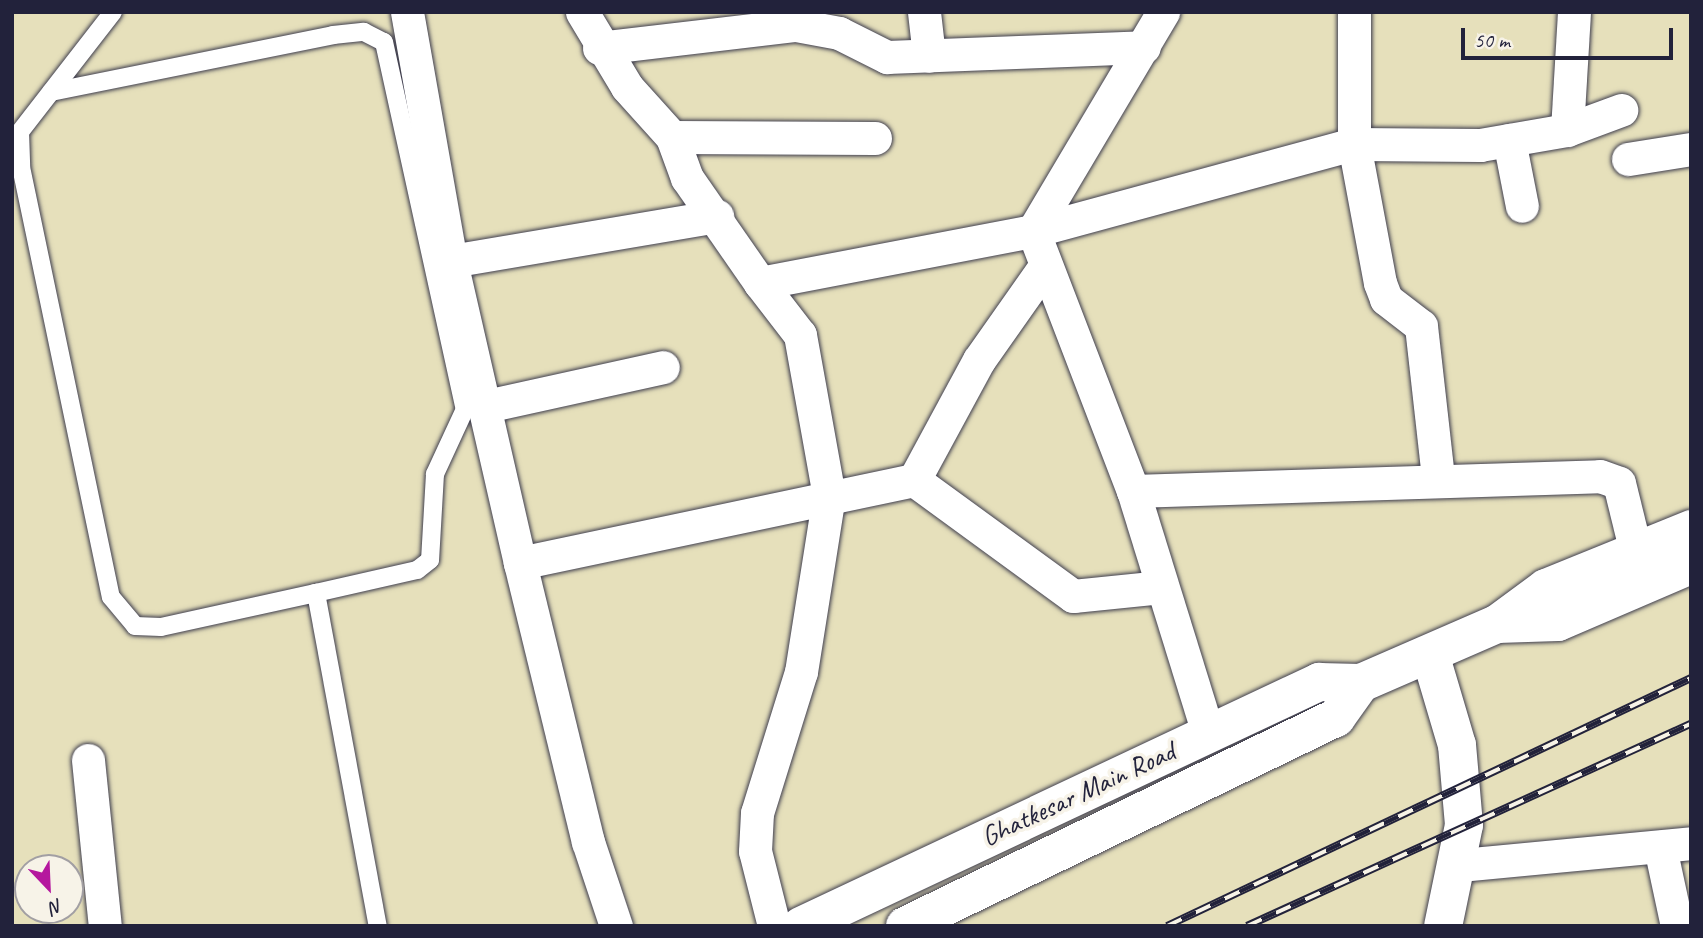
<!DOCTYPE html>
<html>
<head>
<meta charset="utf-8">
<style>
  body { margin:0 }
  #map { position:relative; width:1703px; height:938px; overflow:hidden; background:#e6e0bb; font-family:Caveat,sans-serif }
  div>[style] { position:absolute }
  .roads { filter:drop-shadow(0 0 2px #3f3e4e) drop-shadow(0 0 2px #3f3e4e) }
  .lane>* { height:18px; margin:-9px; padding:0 9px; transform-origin:9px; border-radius:9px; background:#fff }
  .street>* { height:33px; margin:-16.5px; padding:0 16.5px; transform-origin:16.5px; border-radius:16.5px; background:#fff }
  .secondary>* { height:38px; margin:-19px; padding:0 19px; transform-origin:19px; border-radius:19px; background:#fff }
  .rail>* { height:8px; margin-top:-4px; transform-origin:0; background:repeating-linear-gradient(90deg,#f7f3e8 0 16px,#22223b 0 32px); box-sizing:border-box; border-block:2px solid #22223b }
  span { translate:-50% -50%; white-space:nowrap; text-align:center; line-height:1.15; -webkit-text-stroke:7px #f7f3e8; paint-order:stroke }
  .street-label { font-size:28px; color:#22223b }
  .frame { position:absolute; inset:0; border:14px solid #22223b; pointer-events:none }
  .north { position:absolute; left:14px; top:854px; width:70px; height:70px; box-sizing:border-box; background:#f7f3e8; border:2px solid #a29fa3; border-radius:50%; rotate:157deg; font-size:19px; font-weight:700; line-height:28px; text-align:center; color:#22223b }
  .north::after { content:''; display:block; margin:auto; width:24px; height:32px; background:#b5179e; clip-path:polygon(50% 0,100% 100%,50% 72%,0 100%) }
  .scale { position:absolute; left:1461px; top:28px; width:212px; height:32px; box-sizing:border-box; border:4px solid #22223b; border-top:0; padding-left:9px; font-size:21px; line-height:24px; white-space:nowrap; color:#22223b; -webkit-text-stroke:5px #f7f3e8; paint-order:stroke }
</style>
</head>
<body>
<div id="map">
  <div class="roads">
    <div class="lane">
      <i style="left:113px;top:12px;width:152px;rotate:127.8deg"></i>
      <i style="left:20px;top:132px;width:35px;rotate:88deg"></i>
      <i style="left:21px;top:167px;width:439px;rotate:78.2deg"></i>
      <i style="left:111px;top:597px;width:38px;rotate:50deg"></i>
      <i style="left:135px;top:626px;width:26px;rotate:2deg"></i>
      <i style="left:161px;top:627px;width:159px;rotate:-12.4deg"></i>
      <i style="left:316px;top:593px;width:339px;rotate:79.5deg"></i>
      <i style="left:51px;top:92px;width:288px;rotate:-11.4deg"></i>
      <i style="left:333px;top:35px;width:31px;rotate:-6deg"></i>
      <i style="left:364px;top:32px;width:22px;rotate:27deg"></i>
      <i style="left:384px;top:42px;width:376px;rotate:77.6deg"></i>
      <i style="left:465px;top:409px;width:72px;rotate:114.8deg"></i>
      <i style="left:435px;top:474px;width:86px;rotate:93.3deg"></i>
      <i style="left:430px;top:560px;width:16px;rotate:142deg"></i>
      <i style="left:417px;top:570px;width:104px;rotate:167.2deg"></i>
    </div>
    <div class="street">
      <i style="left:407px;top:12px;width:253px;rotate:80deg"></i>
      <i style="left:582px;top:12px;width:87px;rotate:59deg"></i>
      <i style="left:627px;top:87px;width:67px;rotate:48deg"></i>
      <i style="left:672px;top:137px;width:44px;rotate:69.9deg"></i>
      <i style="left:687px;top:178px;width:128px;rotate:55.2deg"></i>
      <i style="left:924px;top:12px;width:44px;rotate:83.5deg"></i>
      <i style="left:1354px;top:12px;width:132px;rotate:90deg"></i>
      <i style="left:1354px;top:144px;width:141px;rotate:79.4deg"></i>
      <i style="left:1380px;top:283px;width:17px;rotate:69deg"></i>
      <i style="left:1386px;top:299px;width:44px;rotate:37.6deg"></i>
      <i style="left:1421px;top:326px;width:152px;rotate:83.6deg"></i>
      <i style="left:599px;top:48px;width:198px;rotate:-6.7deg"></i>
      <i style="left:796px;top:25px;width:44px;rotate:10.5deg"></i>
      <i style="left:839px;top:33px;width:54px;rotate:26.6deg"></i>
      <i style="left:887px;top:57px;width:257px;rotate:-2.2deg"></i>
      <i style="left:1567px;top:130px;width:118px;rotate:-86.6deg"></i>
      <i style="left:672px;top:137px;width:203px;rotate:0.3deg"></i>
      <i style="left:1509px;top:140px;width:67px;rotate:78.9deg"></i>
      <i style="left:1628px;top:159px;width:64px;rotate:-9deg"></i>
      <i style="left:486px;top:406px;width:181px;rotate:-12.4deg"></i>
      <i style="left:914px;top:480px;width:136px;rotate:-61.6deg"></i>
      <i style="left:979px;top:360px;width:115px;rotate:-54.9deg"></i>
      <i style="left:1133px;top:491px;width:279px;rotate:-111deg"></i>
      <i style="left:1033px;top:231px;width:255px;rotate:-59.3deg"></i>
      <i style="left:520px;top:563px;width:310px;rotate:-102.9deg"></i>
      <i style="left:451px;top:261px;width:270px;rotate:-9.6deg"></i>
      <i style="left:1208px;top:733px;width:253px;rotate:-107.2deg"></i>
      <i style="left:1133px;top:491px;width:467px;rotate:-1.8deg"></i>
      <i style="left:1600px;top:476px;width:20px;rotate:20deg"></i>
      <i style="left:1619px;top:483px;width:71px;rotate:76.2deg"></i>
      <i style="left:88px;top:760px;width:167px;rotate:84.2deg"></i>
      <i style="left:1660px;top:847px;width:81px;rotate:77.9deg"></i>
      <i style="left:1460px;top:865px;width:232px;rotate:-5.4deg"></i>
      <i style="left:616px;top:926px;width:89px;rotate:-108.4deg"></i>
      <i style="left:588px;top:842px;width:287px;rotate:-103.7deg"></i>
      <i style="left:520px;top:563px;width:403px;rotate:-11.9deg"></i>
      <i style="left:914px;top:480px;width:197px;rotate:36.1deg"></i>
      <i style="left:1073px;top:596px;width:89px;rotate:-5.8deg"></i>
      <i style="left:774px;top:926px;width:77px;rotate:-104.2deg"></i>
      <i style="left:755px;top:851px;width:38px;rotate:-87deg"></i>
      <i style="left:757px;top:813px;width:148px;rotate:-72.7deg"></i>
      <i style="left:801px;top:672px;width:178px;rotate:-81deg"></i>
      <i style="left:829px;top:496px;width:164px;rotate:-100.2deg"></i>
      <i style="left:800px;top:335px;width:66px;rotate:-127.6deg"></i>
      <i style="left:760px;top:283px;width:278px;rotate:-10.8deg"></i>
      <i style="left:1033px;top:231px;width:333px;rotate:-15.2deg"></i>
      <i style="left:1354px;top:144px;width:126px;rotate:0.5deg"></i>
      <i style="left:1480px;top:145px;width:88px;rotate:-9.8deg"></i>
      <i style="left:1567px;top:130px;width:58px;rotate:-20.3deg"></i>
    </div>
    <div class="secondary">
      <i style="left:1497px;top:624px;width:61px;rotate:-1.9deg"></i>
      <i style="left:1558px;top:622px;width:145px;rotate:-23.2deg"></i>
      <i style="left:1430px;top:654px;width:95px;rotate:73.5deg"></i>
      <i style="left:1457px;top:745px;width:80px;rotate:85deg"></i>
      <i style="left:1464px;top:825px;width:103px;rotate:101.7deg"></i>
      <i style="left:801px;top:926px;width:573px;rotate:-25.22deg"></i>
      <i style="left:1319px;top:682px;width:42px;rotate:1.4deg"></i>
      <i style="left:1361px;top:683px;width:148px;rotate:-23.5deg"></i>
      <i style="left:1497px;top:624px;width:61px;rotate:-36.3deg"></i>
      <i style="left:1546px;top:588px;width:157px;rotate:-22.1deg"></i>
      <i style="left:905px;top:926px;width:479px;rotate:-25.8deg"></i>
      <i style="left:1336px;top:718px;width:43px;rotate:-54.5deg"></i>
    </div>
  </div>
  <div class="rail">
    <i style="left:1167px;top:926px;width:580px;rotate:-25.33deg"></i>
    <i style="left:1247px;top:926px;width:488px;rotate:-24.5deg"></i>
  </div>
  <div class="street-label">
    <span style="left:1078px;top:794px;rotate:-25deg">Ghatkesar Main Road</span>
  </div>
  <div class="frame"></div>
  <div class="north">N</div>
  <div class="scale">50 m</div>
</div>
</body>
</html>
